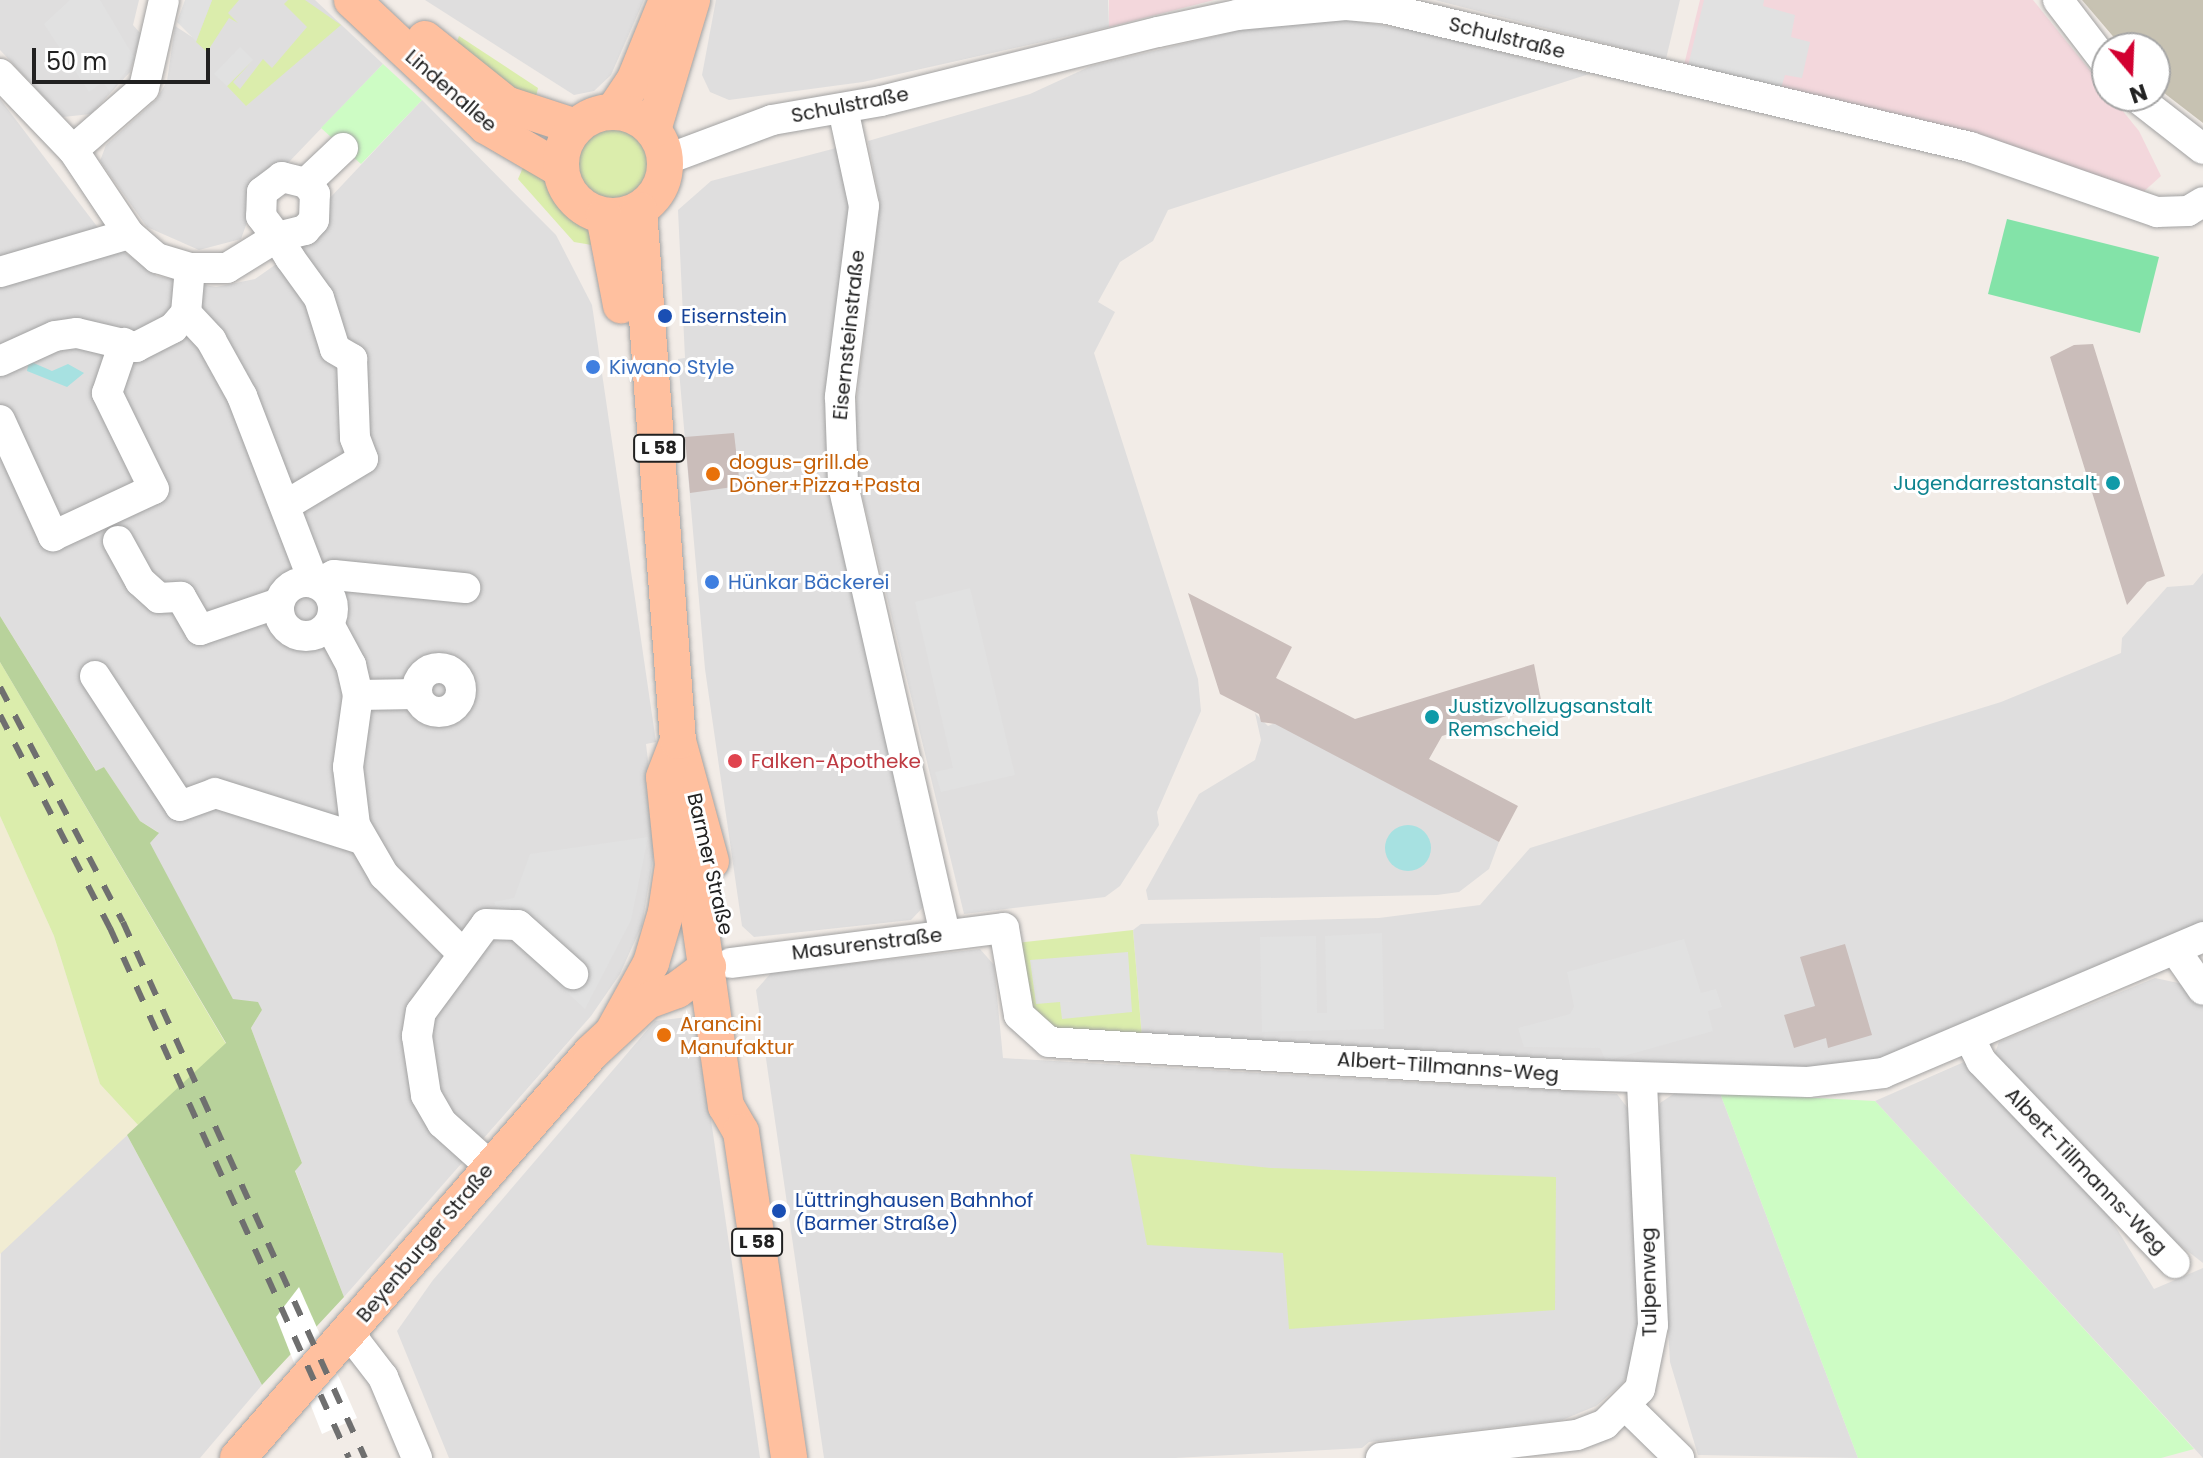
<!DOCTYPE html>
<html>
<head>
<meta charset="utf-8">
<style>
  body { margin:0 }
  #map { position:relative; width:2203px; height:1458px; overflow:hidden; background:#f2ece7; font-family:Poppins,sans-serif }
  div>[style] { position:absolute }
  .residential>* { inset:0; background:#dfdede }
  .commercial>* { inset:0; background:#f3d7dc }
  .construction>* { inset:0; background:#c7c2b2 }
  .farmland>* { inset:0; background:#f1ecd3 }
  .grass>* { inset:0; background:#dbedac }
  .round { border-radius:50% }
  .forest>* { inset:0; background:#b8d29b }
  .park>* { inset:0; background:#cdfcc4 }
  .pitch>* { inset:0; background:#83e3a8 }
  .parking>* { inset:0; background:#e1e1e1 }
  .water>* { inset:0; background:#a7e1e1 }
  .pier>* { inset:0; background:#fff }
  .building>* { inset:0; background:#cabdba }
  .roads { filter:drop-shadow(0 0 2px #a2a2a2) drop-shadow(0 0 2px #a2a2a2) }
  .minor>* { height:30px; margin:-15px; padding:0 15px; transform-origin:15px; border-radius:15px; background:#fff }
  .minor>.ring { margin:-15px; padding:0; box-sizing:content-box; background:none; border:30px solid #fff; border-radius:50% }
  .major>* { height:36px; margin:-18px; padding:0 18px; transform-origin:18px; border-radius:18px; background:#ffc09f }
  .major>.ring { margin:-18px; padding:0; box-sizing:content-box; background:none; border:36px solid #ffc09f; border-radius:50% }
  .rail>* { height:6px; margin-top:-3px; transform-origin:0; background:repeating-linear-gradient(90deg,#6f6f6f 0 16px,transparent 0 32px) }
  .dots>* { width:22px; height:22px; translate:-50% -50%; box-sizing:border-box; border:4px solid #fff; border-radius:50% }
  span { translate:-50% -50%; white-space:nowrap; text-align:center; line-height:1.15; -webkit-text-stroke:6px #fff; paint-order:stroke }
  .shield-label span { padding:2px 6px; background:#fff; border:2px solid; border-radius:6px; -webkit-text-stroke-width:0 }
  .shield-label { font-size:18px; color:#212121; font-weight:700 }
  .street-label { font-size:20px; color:#212121 }
  .transit-label { font-size:20px; color:#164399 }
  .left { translate:0 -50%; text-align:left }
  .shop-label { font-size:20px; color:#366cbe }
  .food-label { font-size:20px; color:#c56008 }
  .culture-label { font-size:20px; color:#0d838f }
  .right { translate:-100% -50%; text-align:right }
  .health-label { font-size:20px; color:#be3a42 }
  .north { position:absolute; left:2091px; top:32px; width:80px; height:80px; box-sizing:border-box; background:#fff; border:2px solid #a6a6a6; border-radius:50%; rotate:161deg; font-size:22px; font-weight:700; line-height:32px; text-align:center; color:#212121 }
  .north::after { content:''; display:block; margin:auto; width:28px; height:36px; background:#d20030; clip-path:polygon(50% 0,100% 100%,50% 72%,0 100%) }
  .scale { position:absolute; left:32px; top:48px; width:178px; height:36px; box-sizing:border-box; border:4px solid #212121; border-top:0; padding-left:10px; font-size:24px; line-height:28px; white-space:nowrap; color:#212121; -webkit-text-stroke:6px #fff; paint-order:stroke }
</style>
</head>
<body>
<div id="map">
  <div class="residential">
    <i style="clip-path:polygon(0 0,139px 0,133px 25px,141px 34px,130px 72px,91px 114px,63px 117px,0 50px)"></i>
    <i style="clip-path:polygon(205px 0,315px 0,383px 64px,287px 164px,250px 214px,241px 239px,199px 250px,147px 227px,100px 161px,106px 145px,157px 99px,167px 81px,175px 26px,192px 37px)"></i>
    <i style="clip-path:polygon(425px 0,644px 0,611px 75px,594px 91px,574px 95px)"></i>
    <i style="clip-path:polygon(716px 0,1108px 0,1109px 27px,863px 82px,729px 100px,710px 92px,702px 75px)"></i>
    <i style="clip-path:polygon(1435px 0,1680px 0,1666px 59px)"></i>
    <i style="clip-path:polygon(1335px 18px,1414px 30px,1589px 74px,1168px 210px,1153px 241px,1120px 262px,1098px 302px,1115px 312px,1094px 353px,1198px 679px,1201px 711px,1157px 812px,1159px 825px,1120px 886px,1105px 897px,964px 914px,855px 466px,855px 413px,880px 203px,868px 141px,1030px 94px,1091px 66px,1266px 24px)"></i>
    <i style="clip-path:polygon(0 99px,99px 229px,0 263px)"></i>
    <i style="clip-path:polygon(422px 100px,556px 235px,592px 305px,656px 742px,646px 744px,657px 836px,642px 925px,620px 974px,591px 1016px,344px 1297px,295px 1170px,302px 1163px,251px 1028px,262px 1010px,233px 999px,149px 843px,158px 832px,140px 821px,104px 767px,97px 772px,0 616px,0 281px,119px 248px,157px 276px,216px 287px,255px 279px,302px 246px,322px 223px,328px 200px)"></i>
    <i style="clip-path:polygon(840px 147px,850px 207px,825px 417px,829px 481px,927px 903px,911px 920px,754px 937px,742px 926px,705px 669px,678px 359px,685px 358px,678px 210px,711px 181px)"></i>
    <i style="clip-path:polygon(2203px 573px,2203px 925px,1864px 1069px,1811px 1073px,1142px 1038px,1133px 930px,1141px 924px,1379px 918px,1480px 905px,1530px 848px,2001px 702px,2121px 653px,2122px 638px,2167px 587px,2193px 585px)"></i>
    <i style="clip-path:polygon(1255px 713px,1268px 726px,1275px 723px,1499px 842px,1489px 869px,1459px 892px,1437px 895px,1148px 900px,1146px 890px,1199px 794px,1255px 760px,1261px 740px)"></i>
    <i style="clip-path:polygon(980px 949px,994px 965px,1003px 1058px,1617px 1094px,1629px 1110px,1640px 1328px,1633px 1366px,1622px 1384px,1596px 1406px,1562px 1420px,1369px 1442px,1362px 1448px,1175px 1458px,824px 1458px,756px 990px,771px 973px)"></i>
    <i style="clip-path:polygon(2155px 978px,2183px 984px,2203px 1006px,2203px 1263px,2128px 1205px,1993px 1058px,1999px 1042px)"></i>
    <i style="clip-path:polygon(696px 1016px,760px 1458px,449px 1458px,397px 1331px,433px 1280px,655px 1021px)"></i>
    <i style="clip-path:polygon(1964px 1062px,2107px 1213px,2154px 1289px,2203px 1268px,2203px 1458px,1875px 1101px)"></i>
    <i style="clip-path:polygon(1678px 1091px,1720px 1093px,1858px 1458px,1698px 1455px,1670px 1362px,1656px 1117px,1660px 1103px)"></i>
    <i style="clip-path:polygon(127px 1135px,262px 1385px,200px 1458px,0 1458px,1px 1251px)"></i>
  </div>
  <div class="commercial">
    <i style="clip-path:polygon(1109px 0,1214px 0,1109px 27px)"></i>
    <i style="clip-path:polygon(1700px 0,2033px 0,2139px 131px,2161px 176px,2141px 194px,1683px 69px)"></i>
  </div>
  <div class="construction">
    <i style="clip-path:polygon(2082px 0,2203px 0,2203px 123px,2155px 86px,2155px 48px,2123px 48px)"></i>
  </div>
  <div class="farmland">
    <i style="clip-path:polygon(0 816px,54px 936px,100px 1084px,138px 1125px,0 1254px)"></i>
  </div>
  <div class="grass">
    <i style="clip-path:polygon(212px 0,239px 0,228px 13px,238px 23px,229px 18px,207px 52px,196px 42px)"></i>
    <i style="clip-path:polygon(288px 0,305px 0,341px 25px,246px 106px,227px 86px,253px 60px,233px 82px,240px 89px,263px 59px,272px 68px,307px 27px,284px 4px)"></i>
    <i style="clip-path:polygon(459px 36px,538px 88px,533px 109px,455px 47px)"></i>
    <i class="round" style="left:577px;top:129px;width:72px;height:72px"></i>
    <i style="clip-path:polygon(528px 156px,549px 176px,565px 207px,604px 247px,574px 242px,518px 179px)"></i>
    <i style="clip-path:polygon(0 662px,226px 1044px,138px 1125px,100px 1084px,54px 936px,0 816px)"></i>
    <i style="clip-path:polygon(1133px 930px,1142px 1038px,1053px 1033px,1036px 1021px,1016px 943px)"></i>
    <i style="clip-path:polygon(1130px 1154px,1271px 1168px,1556px 1177px,1555px 1310px,1289px 1329px,1283px 1253px,1147px 1245px)"></i>
  </div>
  <div class="forest">
    <i style="clip-path:polygon(0 616px,96px 771px,104px 767px,140px 821px,159px 833px,150px 843px,233px 999px,258px 1002px,262px 1010px,251px 1028px,302px 1163px,295px 1171px,344px 1297px,262px 1385px,127px 1135px,226px 1043px,0 662px)"></i>
  </div>
  <div class="park">
    <i style="clip-path:polygon(383px 64px,422px 100px,361px 164px,321px 128px)"></i>
    <i style="clip-path:polygon(1720px 1093px,1875px 1101px,2194px 1449px,2161px 1458px,1858px 1458px)"></i>
  </div>
  <div class="pitch">
    <i style="clip-path:polygon(2007px 219px,2159px 257px,2140px 333px,1988px 294px)"></i>
  </div>
  <div class="parking">
    <i style="clip-path:polygon(70px 0,100px 0,135px 59px,110px 92px,103px 82px,89px 92px,44px 24px)"></i>
    <i style="clip-path:polygon(185px 0,212px 0,196px 41px,177px 22px)"></i>
    <i style="clip-path:polygon(1704px 0,1764px 0,1763px 6px,1795px 15px,1791px 37px,1810px 42px,1802px 78px,1785px 75px,1781px 88px,1688px 66px)"></i>
    <i style="clip-path:polygon(240px 47px,253px 60px,227px 86px,214px 74px)"></i>
    <i style="clip-path:polygon(970px 588px,1015px 775px,941px 792px,935px 772px,953px 768px,915px 602px)"></i>
    <i style="clip-path:polygon(648px 837px,631px 920px,585px 1009px,519px 948px,494px 902px,514px 898px,530px 854px)"></i>
    <i style="clip-path:polygon(1382px 933px,1384px 1029px,1262px 1032px,1260px 937px,1316px 936px,1317px 1013px,1327px 1013px,1325px 936px)"></i>
    <i style="clip-path:polygon(1684px 939px,1701px 993px,1716px 989px,1722px 1007px,1708px 1011px,1713px 1031px,1606px 1061px,1600px 1048px,1524px 1047px,1518px 1028px,1570px 1014px,1574px 1007px,1567px 972px)"></i>
    <i style="clip-path:polygon(1128px 952px,1132px 1012px,1062px 1019px,1060px 1002px,1036px 1004px,1030px 960px)"></i>
  </div>
  <div class="water">
    <i style="clip-path:polygon(29px 361px,52px 371px,68px 364px,84px 373px,67px 387px,27px 371px)"></i>
    <i class="round" style="left:1385px;top:825px;width:46px;height:46px"></i>
  </div>
  <div class="pier">
    <i style="clip-path:polygon(299px 1287px,357px 1418px,322px 1434px,276px 1317px)"></i>
  </div>
  <div class="building">
    <i style="clip-path:polygon(2093px 344px,2165px 576px,2147px 582px,2127px 605px,2050px 357px,2074px 345px)"></i>
    <i style="clip-path:polygon(734px 433px,740px 486px,690px 493px,685px 437px)"></i>
    <i style="clip-path:polygon(1188px 593px,1292px 647px,1276px 678px,1355px 719px,1534px 664px,1542px 705px,1442px 736px,1429px 759px,1518px 806px,1499px 842px,1275px 724px,1261px 722px,1259px 714px,1220px 694px)"></i>
    <i style="clip-path:polygon(1845px 944px,1872px 1035px,1828px 1048px,1826px 1038px,1794px 1048px,1784px 1015px,1815px 1006px,1800px 957px)"></i>
  </div>
  <div class="roads">
    <div class="minor">
      <i style="left:2058px;top:0;width:81px;rotate:52.6deg"></i>
      <i style="left:0;top:74px;width:105px;rotate:46.2deg"></i>
      <i style="left:73px;top:150px;width:101px;rotate:56.3deg"></i>
      <i style="left:129px;top:234px;width:37px;rotate:41deg"></i>
      <i style="left:157px;top:258px;width:34px;rotate:17deg"></i>
      <i style="left:190px;top:268px;width:37px"></i>
      <i style="left:227px;top:268px;width:59px;rotate:-31.8deg"></i>
      <i style="left:277px;top:237px;width:29px;rotate:-14deg"></i>
      <i style="left:305px;top:230px;width:13px;rotate:-48deg"></i>
      <i style="left:314px;top:220px;width:26px;rotate:-88deg"></i>
      <i style="left:315px;top:194px;width:14px;rotate:-129deg"></i>
      <i style="left:306px;top:183px;width:25px;rotate:-166deg"></i>
      <i style="left:282px;top:177px;width:25px;rotate:143deg"></i>
      <i style="left:262px;top:192px;width:24px;rotate:92deg"></i>
      <i style="left:261px;top:216px;width:26px;rotate:53deg"></i>
      <i style="left:277px;top:237px;width:25px;rotate:58deg"></i>
      <i style="left:290px;top:258px;width:49px;rotate:54.1deg"></i>
      <i style="left:319px;top:298px;width:53px;rotate:72.6deg"></i>
      <i style="left:335px;top:349px;width:20px;rotate:30deg"></i>
      <i style="left:352px;top:359px;width:79px;rotate:87.8deg"></i>
      <i style="left:355px;top:438px;width:22px;rotate:69deg"></i>
      <i style="left:363px;top:459px;width:90px;rotate:149.1deg"></i>
      <i style="left:2135px;top:96px;width:86px;rotate:37.9deg"></i>
      <i style="left:843px;top:109px;width:99px;rotate:77.8deg"></i>
      <i style="left:864px;top:206px;width:193px;rotate:97.2deg"></i>
      <i style="left:840px;top:397px;width:88px;rotate:88deg"></i>
      <i style="left:843px;top:485px;width:461px;rotate:77.2deg"></i>
      <i style="left:73px;top:150px;width:94px;rotate:-41.1deg"></i>
      <i style="left:144px;top:88px;width:90px;rotate:-77.2deg"></i>
      <i style="left:665px;top:160px;width:114px;rotate:-20.5deg"></i>
      <i style="left:772px;top:120px;width:111px;rotate:-9.9deg"></i>
      <i style="left:881px;top:101px;width:285px;rotate:-14deg"></i>
      <i style="left:1158px;top:32px;width:81px;rotate:-12.1deg"></i>
      <i style="left:1237px;top:15px;width:109px;rotate:-5.2deg"></i>
      <i style="left:1346px;top:5px;width:37px;rotate:5deg"></i>
      <i style="left:1383px;top:8px;width:603px;rotate:13.32deg"></i>
      <i style="left:1970px;top:147px;width:198px;rotate:19.2deg"></i>
      <i style="left:2157px;top:212px;width:31px;rotate:-2deg"></i>
      <i style="left:2188px;top:211px;width:17px;rotate:-31deg"></i>
      <i style="left:306px;top:183px;width:51px;rotate:-43.4deg"></i>
      <i style="left:190px;top:268px;width:45px;rotate:95.1deg"></i>
      <i style="left:186px;top:313px;width:37px;rotate:47deg"></i>
      <i style="left:211px;top:340px;width:64px;rotate:61deg"></i>
      <i style="left:242px;top:396px;width:200px;rotate:68.9deg"></i>
      <i style="left:0;top:272px;width:134px;rotate:-16.4deg"></i>
      <i style="left:0;top:361px;width:60px;rotate:-24.4deg"></i>
      <i style="left:55px;top:336px;width:22px;rotate:-8deg"></i>
      <i style="left:77px;top:333px;width:61px;rotate:13.3deg"></i>
      <i style="left:136px;top:347px;width:42px;rotate:-27.2deg"></i>
      <i style="left:173px;top:328px;width:20px;rotate:-49deg"></i>
      <i style="left:0;top:420px;width:128px;rotate:65.4deg"></i>
      <i style="left:53px;top:536px;width:111px;rotate:-25deg"></i>
      <i style="left:154px;top:489px;width:107px;rotate:-116.1deg"></i>
      <i style="left:107px;top:393px;width:53px;rotate:-71.2deg"></i>
      <i style="left:118px;top:541px;width:46px;rotate:61.2deg"></i>
      <i style="left:140px;top:581px;width:25px;rotate:42deg"></i>
      <i style="left:159px;top:598px;width:22px;rotate:-3deg"></i>
      <i style="left:181px;top:597px;width:38px;rotate:60deg"></i>
      <i style="left:200px;top:630px;width:83px;rotate:-18.9deg"></i>
      <i class="ring" style="left:279px;top:582px;width:24px;height:24px"></i>
      <i style="left:317px;top:584px;width:19px;rotate:-28deg"></i>
      <i style="left:334px;top:575px;width:132px;rotate:5.7deg"></i>
      <i style="left:329px;top:624px;width:47px;rotate:61.8deg"></i>
      <i style="left:351px;top:665px;width:31px;rotate:77deg"></i>
      <i style="left:358px;top:695px;width:73px;rotate:97.9deg"></i>
      <i style="left:348px;top:767px;width:58px;rotate:83.1deg"></i>
      <i style="left:355px;top:825px;width:58px;rotate:59.9deg"></i>
      <i style="left:384px;top:875px;width:110px;rotate:45deg"></i>
      <i class="ring" style="left:417px;top:668px;width:14px;height:14px"></i>
      <i style="left:95px;top:676px;width:155px;rotate:56.8deg"></i>
      <i style="left:180px;top:806px;width:37px;rotate:-20deg"></i>
      <i style="left:215px;top:793px;width:153px;rotate:17.5deg"></i>
      <i style="left:358px;top:695px;width:59px;rotate:-1deg"></i>
      <i style="left:2176px;top:951px;width:47px;rotate:55.3deg"></i>
      <i style="left:731px;top:963px;width:275px;rotate:-7.3deg"></i>
      <i style="left:1004px;top:928px;width:88px;rotate:80.2deg"></i>
      <i style="left:1019px;top:1015px;width:40px;rotate:42deg"></i>
      <i style="left:1049px;top:1042px;width:521px;rotate:3.63deg"></i>
      <i style="left:1569px;top:1075px;width:239px;rotate:1.7deg"></i>
      <i style="left:1808px;top:1082px;width:76px;rotate:-6.8deg"></i>
      <i style="left:1883px;top:1073px;width:348px;rotate:-23deg"></i>
      <i style="left:1970px;top:1039px;width:25px;rotate:63deg"></i>
      <i style="left:1981px;top:1061px;width:280px;rotate:46.2deg"></i>
      <i style="left:490px;top:1166px;width:64px;rotate:-138.1deg"></i>
      <i style="left:442px;top:1123px;width:32px;rotate:-120deg"></i>
      <i style="left:426px;top:1095px;width:60px;rotate:-98.7deg"></i>
      <i style="left:417px;top:1036px;width:24px;rotate:-81deg"></i>
      <i style="left:421px;top:1012px;width:109px;rotate:-53.5deg"></i>
      <i style="left:486px;top:924px;width:32px;rotate:2deg"></i>
      <i style="left:518px;top:925px;width:74px;rotate:41.7deg"></i>
      <i style="left:349px;top:1333px;width:56px;rotate:52.3deg"></i>
      <i style="left:383px;top:1377px;width:88px;rotate:67.2deg"></i>
      <i style="left:1627px;top:1407px;width:73px;rotate:44.4deg"></i>
      <i style="left:1381px;top:1458px;width:197px;rotate:-6.7deg"></i>
      <i style="left:1577px;top:1435px;width:30px;rotate:-21deg"></i>
      <i style="left:1605px;top:1424px;width:49px;rotate:-45deg"></i>
      <i style="left:1640px;top:1389px;width:65px;rotate:-78.5deg"></i>
      <i style="left:1653px;top:1325px;width:246px;rotate:-92.6deg"></i>
    </div>
    <div class="major">
      <i style="left:352px;top:0;width:184px;rotate:43.2deg"></i>
      <i style="left:486px;top:126px;width:86px;rotate:30.2deg"></i>
      <i style="left:425px;top:39px;width:104px;rotate:38.7deg"></i>
      <i style="left:506px;top:104px;width:74px;rotate:18.2deg"></i>
      <i class="ring" style="left:561px;top:112px;width:68px;height:68px"></i>
      <i style="left:613px;top:112px;width:40px;rotate:-56deg"></i>
      <i style="left:635px;top:79px;width:85px;rotate:-67.9deg"></i>
      <i style="left:653px;top:130px;width:136px;rotate:-73.3deg"></i>
      <i style="left:604px;top:216px;width:91px;rotate:79.2deg"></i>
      <i style="left:678px;top:741px;width:125px;rotate:74.7deg"></i>
      <i style="left:688px;top:840px;width:269px;rotate:81.9deg"></i>
      <i style="left:726px;top:1106px;width:30px;rotate:60deg"></i>
      <i style="left:741px;top:1132px;width:330px;rotate:81.6deg"></i>
      <i style="left:614px;top:1030px;width:77px;rotate:-61.1deg"></i>
      <i style="left:651px;top:963px;width:53px;rotate:-73.6deg"></i>
      <i style="left:666px;top:912px;width:48px;rotate:-81.5deg"></i>
      <i style="left:673px;top:865px;width:88px;rotate:-95.8deg"></i>
      <i style="left:664px;top:777px;width:39px;rotate:-69deg"></i>
      <i style="left:678px;top:741px;width:532px;rotate:-94.2deg"></i>
      <i style="left:238px;top:1458px;width:537px;rotate:-48.92deg"></i>
      <i style="left:591px;top:1053px;width:76px;rotate:-42.9deg"></i>
      <i style="left:647px;top:1001px;width:32px;rotate:-20deg"></i>
      <i style="left:677px;top:990px;width:39px;rotate:-37deg"></i>
    </div>
  </div>
  <div class="rail">
    <i style="left:0;top:687px;width:265px;rotate:62.4deg"></i>
    <i style="left:123px;top:922px;width:588px;rotate:65.7deg"></i>
    <i style="left:0;top:715px;width:240px;rotate:62.7deg"></i>
    <i style="left:110px;top:928px;width:581px;rotate:65.73deg"></i>
  </div>
  <div class="dots">
    <i style="left:665px;top:316px;background:#1a4fb4"></i>
    <i style="left:593px;top:367px;background:#3f7fe0"></i>
    <i style="left:713px;top:474px;background:#e8710a"></i>
    <i style="left:2113px;top:483px;background:#0f9aa8"></i>
    <i style="left:712px;top:582px;background:#3f7fe0"></i>
    <i style="left:1432px;top:717px;background:#0f9aa8"></i>
    <i style="left:735px;top:761px;background:#e0444e"></i>
    <i style="left:664px;top:1035px;background:#e8710a"></i>
    <i style="left:779px;top:1211px;background:#1a4fb4"></i>
  </div>
  <div class="shield-label">
    <span style="left:659px;top:448px">L 58</span>
    <span style="left:757px;top:1242px">L 58</span>
  </div>
  <div class="street-label">
    <span style="left:1507px;top:38px;rotate:14deg">Schulstraße</span>
    <span style="left:451px;top:91px;rotate:41deg">Lindenallee</span>
    <span style="left:850px;top:105px;rotate:-11deg">Schulstraße</span>
    <span style="left:849px;top:335px;rotate:-84deg">Eisernsteinstraße</span>
    <span style="left:710px;top:864px;rotate:77deg">Barmer Straße</span>
    <span style="left:867px;top:944px;rotate:-7deg">Masurenstraße</span>
    <span style="left:1448px;top:1067px;rotate:4deg">Albert-Tillmanns-Weg</span>
    <span style="left:2086px;top:1171px;rotate:46deg">Albert-Tillmanns-Weg</span>
    <span style="left:425px;top:1243px;rotate:-50deg">Beyenburger Straße</span>
    <span style="left:1649px;top:1282px;rotate:-91deg">Tulpenweg</span>
  </div>
  <div class="transit-label">
    <span class="left" style="left:681px;top:316px">Eisernstein</span>
    <span class="left" style="left:795px;top:1212px">Lüttringhausen Bahnhof<br>(Barmer Straße)</span>
  </div>
  <div class="shop-label">
    <span class="left" style="left:609px;top:367px">Kiwano Style</span>
    <span class="left" style="left:728px;top:582px">Hünkar Bäckerei</span>
  </div>
  <div class="food-label">
    <span class="left" style="left:729px;top:474px">dogus-grill.de<br>Döner+Pizza+Pasta</span>
    <span class="left" style="left:680px;top:1036px">Arancini<br>Manufaktur</span>
  </div>
  <div class="culture-label">
    <span class="right" style="left:2097px;top:483px">Jugendarrestanstalt</span>
    <span class="left" style="left:1448px;top:718px">Justizvollzugsanstalt<br>Remscheid</span>
  </div>
  <div class="health-label">
    <span class="left" style="left:751px;top:761px">Falken-Apotheke</span>
  </div>
  <div class="north">N</div>
  <div class="scale">50 m</div>
</div>
</body>
</html>
